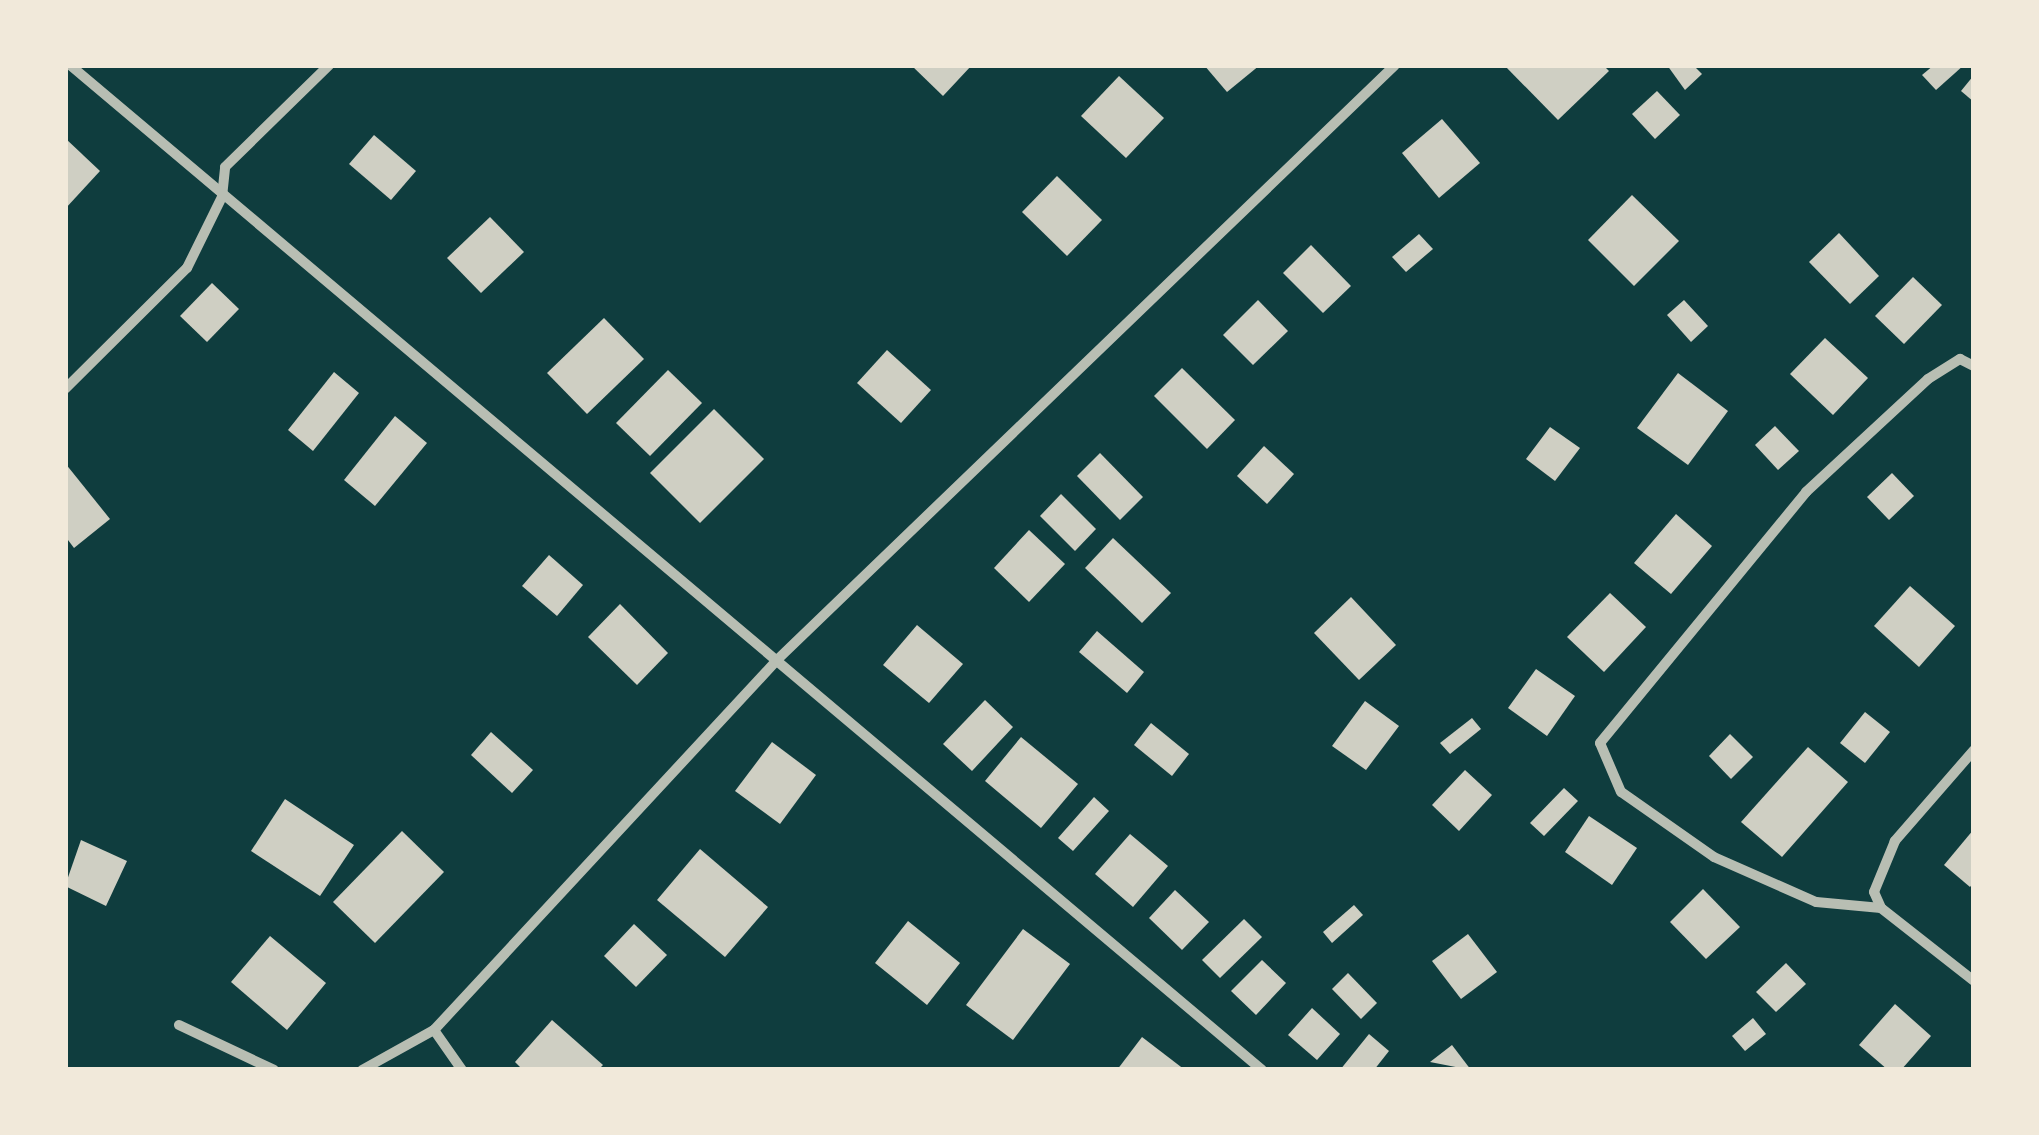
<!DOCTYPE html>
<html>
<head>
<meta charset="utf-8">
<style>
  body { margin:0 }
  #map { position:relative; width:2039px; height:1135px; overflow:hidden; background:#0f3d3e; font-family:"Fira Sans",sans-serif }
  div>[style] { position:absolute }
  .building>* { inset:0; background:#cfcfc3 }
  .minor>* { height:10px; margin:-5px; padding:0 5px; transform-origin:5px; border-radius:5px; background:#b8beb3 }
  span { translate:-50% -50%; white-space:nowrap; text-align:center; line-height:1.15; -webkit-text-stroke:10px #f1e9da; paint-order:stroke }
  .frame { position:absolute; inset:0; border:68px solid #f1e9da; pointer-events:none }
</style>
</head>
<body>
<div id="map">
  <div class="building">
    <i style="clip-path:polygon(911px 65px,972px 65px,943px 96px)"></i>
    <i style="clip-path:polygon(1204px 65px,1260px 65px,1227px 92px)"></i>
    <i style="clip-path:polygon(1504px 65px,1603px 65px,1609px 71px,1558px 120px)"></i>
    <i style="clip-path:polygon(1667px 65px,1693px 65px,1702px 74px,1685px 90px)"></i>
    <i style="clip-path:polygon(1934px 65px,1964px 65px,1936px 90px,1922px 75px)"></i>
    <i style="clip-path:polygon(1974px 75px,1974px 102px,1961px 91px)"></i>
    <i style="clip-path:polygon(1119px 76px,1164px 118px,1126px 158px,1081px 116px)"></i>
    <i style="clip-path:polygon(1657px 91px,1680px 115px,1655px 139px,1632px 114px)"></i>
    <i style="clip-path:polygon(1442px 119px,1480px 163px,1439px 198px,1402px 153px)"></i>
    <i style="clip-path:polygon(374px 135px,416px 171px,391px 200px,349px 164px)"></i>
    <i style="clip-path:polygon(65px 138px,100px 171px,65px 209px)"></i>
    <i style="clip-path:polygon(1057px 176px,1102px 220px,1067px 256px,1022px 212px)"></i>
    <i style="clip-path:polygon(1632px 195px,1679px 241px,1634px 286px,1588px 240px)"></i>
    <i style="clip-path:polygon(490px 217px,524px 252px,481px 293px,447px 258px)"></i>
    <i style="clip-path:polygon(1839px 233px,1879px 276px,1850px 304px,1809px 262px)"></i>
    <i style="clip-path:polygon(1419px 234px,1433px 249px,1406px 272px,1392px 257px)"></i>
    <i style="clip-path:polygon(1311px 245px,1351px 286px,1323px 313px,1283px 273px)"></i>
    <i style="clip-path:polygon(1913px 277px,1942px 305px,1904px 344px,1875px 316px)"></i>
    <i style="clip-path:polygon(212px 283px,239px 309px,207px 342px,180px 316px)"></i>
    <i style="clip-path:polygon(1258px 300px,1288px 331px,1253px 365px,1223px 335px)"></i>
    <i style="clip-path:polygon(1684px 300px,1708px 326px,1691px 342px,1667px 315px)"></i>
    <i style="clip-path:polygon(604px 318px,644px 359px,587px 414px,547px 373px)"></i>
    <i style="clip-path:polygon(1825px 338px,1868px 378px,1833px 415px,1790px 374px)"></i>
    <i style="clip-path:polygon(887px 350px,931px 390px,901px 423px,857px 383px)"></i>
    <i style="clip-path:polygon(1182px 368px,1235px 420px,1207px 449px,1154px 396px)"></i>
    <i style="clip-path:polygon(668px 370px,702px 403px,650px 456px,616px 423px)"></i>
    <i style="clip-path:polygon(334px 372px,359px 393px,313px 451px,288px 430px)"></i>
    <i style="clip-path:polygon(1678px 373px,1728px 411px,1688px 465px,1637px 428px)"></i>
    <i style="clip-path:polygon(714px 409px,764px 459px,700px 523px,650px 473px)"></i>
    <i style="clip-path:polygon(395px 416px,427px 443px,375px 506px,344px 480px)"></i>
    <i style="clip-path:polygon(1775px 426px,1799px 451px,1778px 470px,1755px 445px)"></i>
    <i style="clip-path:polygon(1550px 427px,1580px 448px,1555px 481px,1526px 459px)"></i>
    <i style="clip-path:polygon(1264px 446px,1294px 474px,1267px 504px,1237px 476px)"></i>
    <i style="clip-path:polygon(1100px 453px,1143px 497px,1120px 520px,1077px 476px)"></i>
    <i style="clip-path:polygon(65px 463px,110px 519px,74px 548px,65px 536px)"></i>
    <i style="clip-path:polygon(1892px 473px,1914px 496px,1889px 520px,1867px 497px)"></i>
    <i style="clip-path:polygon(1061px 494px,1096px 529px,1075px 551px,1040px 516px)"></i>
    <i style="clip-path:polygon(1676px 514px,1712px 546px,1671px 594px,1634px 563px)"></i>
    <i style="clip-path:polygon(1029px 530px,1065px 564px,1029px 602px,994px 568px)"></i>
    <i style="clip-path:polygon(1113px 538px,1171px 593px,1142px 623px,1085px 568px)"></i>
    <i style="clip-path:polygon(549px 555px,583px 585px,557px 616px,522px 586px)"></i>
    <i style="clip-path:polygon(1910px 586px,1955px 626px,1919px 667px,1874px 626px)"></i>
    <i style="clip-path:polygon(1610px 593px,1646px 627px,1604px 672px,1567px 637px)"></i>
    <i style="clip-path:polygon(1351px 597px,1396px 645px,1359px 680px,1314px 633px)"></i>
    <i style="clip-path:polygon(620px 604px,668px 653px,637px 685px,588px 637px)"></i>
    <i style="clip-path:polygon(917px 625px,963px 664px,929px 703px,883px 665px)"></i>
    <i style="clip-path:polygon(1097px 631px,1144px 672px,1127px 693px,1079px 652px)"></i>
    <i style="clip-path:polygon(1536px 669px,1575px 696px,1547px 736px,1508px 708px)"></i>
    <i style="clip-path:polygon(985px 700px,1013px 727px,972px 771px,943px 744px)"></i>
    <i style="clip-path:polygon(1365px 701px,1399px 726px,1366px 770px,1332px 746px)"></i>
    <i style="clip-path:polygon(1865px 712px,1890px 732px,1865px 763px,1840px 743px)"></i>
    <i style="clip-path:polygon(1472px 718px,1481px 729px,1450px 754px,1440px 743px)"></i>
    <i style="clip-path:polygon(1151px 723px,1189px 754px,1172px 776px,1134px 745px)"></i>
    <i style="clip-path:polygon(491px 732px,533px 770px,512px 793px,471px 755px)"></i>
    <i style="clip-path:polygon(1730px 734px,1753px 757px,1731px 779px,1709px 756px)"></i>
    <i style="clip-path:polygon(1021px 737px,1078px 784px,1041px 828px,985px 781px)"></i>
    <i style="clip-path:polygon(772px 742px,816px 775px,780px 824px,735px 791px)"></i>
    <i style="clip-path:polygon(1808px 747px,1848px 782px,1782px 857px,1741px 822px)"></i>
    <i style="clip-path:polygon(1465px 770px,1492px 795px,1459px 831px,1432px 805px)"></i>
    <i style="clip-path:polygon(1564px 788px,1578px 801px,1544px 836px,1530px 823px)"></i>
    <i style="clip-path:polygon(1094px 797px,1109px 811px,1073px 851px,1058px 838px)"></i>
    <i style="clip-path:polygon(285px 799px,354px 845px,320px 896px,251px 851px)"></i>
    <i style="clip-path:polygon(1589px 816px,1637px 848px,1612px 885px,1565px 852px)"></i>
    <i style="clip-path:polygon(1974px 829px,1974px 882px,1970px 887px,1944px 865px)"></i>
    <i style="clip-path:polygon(402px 831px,444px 872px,375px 943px,333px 902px)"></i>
    <i style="clip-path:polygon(1130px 834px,1168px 866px,1133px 907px,1095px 874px)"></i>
    <i style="clip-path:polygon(81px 840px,127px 861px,106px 906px,65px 886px)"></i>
    <i style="clip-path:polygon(700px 849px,768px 907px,725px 957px,657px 900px)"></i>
    <i style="clip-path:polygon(1703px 889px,1740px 927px,1706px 959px,1670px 922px)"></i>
    <i style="clip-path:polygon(1175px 890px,1209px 922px,1182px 950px,1149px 918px)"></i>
    <i style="clip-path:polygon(1354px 905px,1363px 915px,1332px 943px,1323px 932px)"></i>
    <i style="clip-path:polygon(1244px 919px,1262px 937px,1220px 978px,1202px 960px)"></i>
    <i style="clip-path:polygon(908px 921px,960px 963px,927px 1005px,875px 963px)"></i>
    <i style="clip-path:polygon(634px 924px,667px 955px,636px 987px,604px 956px)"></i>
    <i style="clip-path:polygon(1023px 929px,1070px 964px,1013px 1040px,966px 1005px)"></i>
    <i style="clip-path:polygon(1468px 934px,1497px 972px,1461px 999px,1432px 961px)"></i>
    <i style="clip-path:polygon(270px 936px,326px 983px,287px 1030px,231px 982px)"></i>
    <i style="clip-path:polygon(1262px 960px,1286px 983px,1256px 1015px,1231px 991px)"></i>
    <i style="clip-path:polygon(1786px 963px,1806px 984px,1776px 1012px,1756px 992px)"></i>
    <i style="clip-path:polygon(1348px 973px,1377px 1003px,1361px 1019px,1332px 989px)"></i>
    <i style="clip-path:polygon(1895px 1004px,1931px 1036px,1901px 1070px,1888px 1070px,1859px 1045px)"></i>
    <i style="clip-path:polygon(1312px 1008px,1340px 1034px,1317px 1060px,1288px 1035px)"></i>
    <i style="clip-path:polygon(1753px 1018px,1766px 1034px,1745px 1051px,1732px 1036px)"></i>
    <i style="clip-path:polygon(552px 1020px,603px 1065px,598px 1070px,523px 1070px,515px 1062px)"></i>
    <i style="clip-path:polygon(1369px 1034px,1389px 1051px,1374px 1070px,1340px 1070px)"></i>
    <i style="clip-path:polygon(1142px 1037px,1185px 1070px,1117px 1070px)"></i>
    <i style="clip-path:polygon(1452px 1045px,1471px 1070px,1430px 1062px)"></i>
  </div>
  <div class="minor">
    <i style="left:70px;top:65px;width:1559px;rotate:40.13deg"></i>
    <i style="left:65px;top:389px;width:172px;rotate:-44.8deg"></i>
    <i style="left:187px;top:268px;width:79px;rotate:-63.8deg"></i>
    <i style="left:222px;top:197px;width:30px;rotate:-84deg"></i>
    <i style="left:225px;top:167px;width:146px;rotate:-44.4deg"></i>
    <i style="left:1974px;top:750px;width:121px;rotate:131deg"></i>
    <i style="left:1895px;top:841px;width:55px;rotate:112.4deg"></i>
    <i style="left:1874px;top:892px;width:17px;rotate:66deg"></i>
    <i style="left:1881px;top:908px;width:118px;rotate:38.1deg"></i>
    <i style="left:1881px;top:908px;width:65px;rotate:-174.7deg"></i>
    <i style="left:1816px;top:902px;width:111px;rotate:-156.2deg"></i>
    <i style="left:1714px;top:857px;width:113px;rotate:-145deg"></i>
    <i style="left:1621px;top:792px;width:53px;rotate:-113.2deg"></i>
    <i style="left:1600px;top:743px;width:325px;rotate:-50.6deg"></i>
    <i style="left:1806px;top:492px;width:166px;rotate:-42.8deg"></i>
    <i style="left:1928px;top:379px;width:38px;rotate:-32deg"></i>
    <i style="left:1960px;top:359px;width:16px;rotate:27deg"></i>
    <i style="left:179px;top:1025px;width:105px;rotate:25.3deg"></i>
    <i style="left:434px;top:1030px;width:506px;rotate:-47.16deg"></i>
    <i style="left:778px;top:659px;width:856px;rotate:-43.91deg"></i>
    <i style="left:362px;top:1070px;width:82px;rotate:-29.1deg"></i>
    <i style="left:434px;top:1030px;width:49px;rotate:55deg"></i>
  </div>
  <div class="frame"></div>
</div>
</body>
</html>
